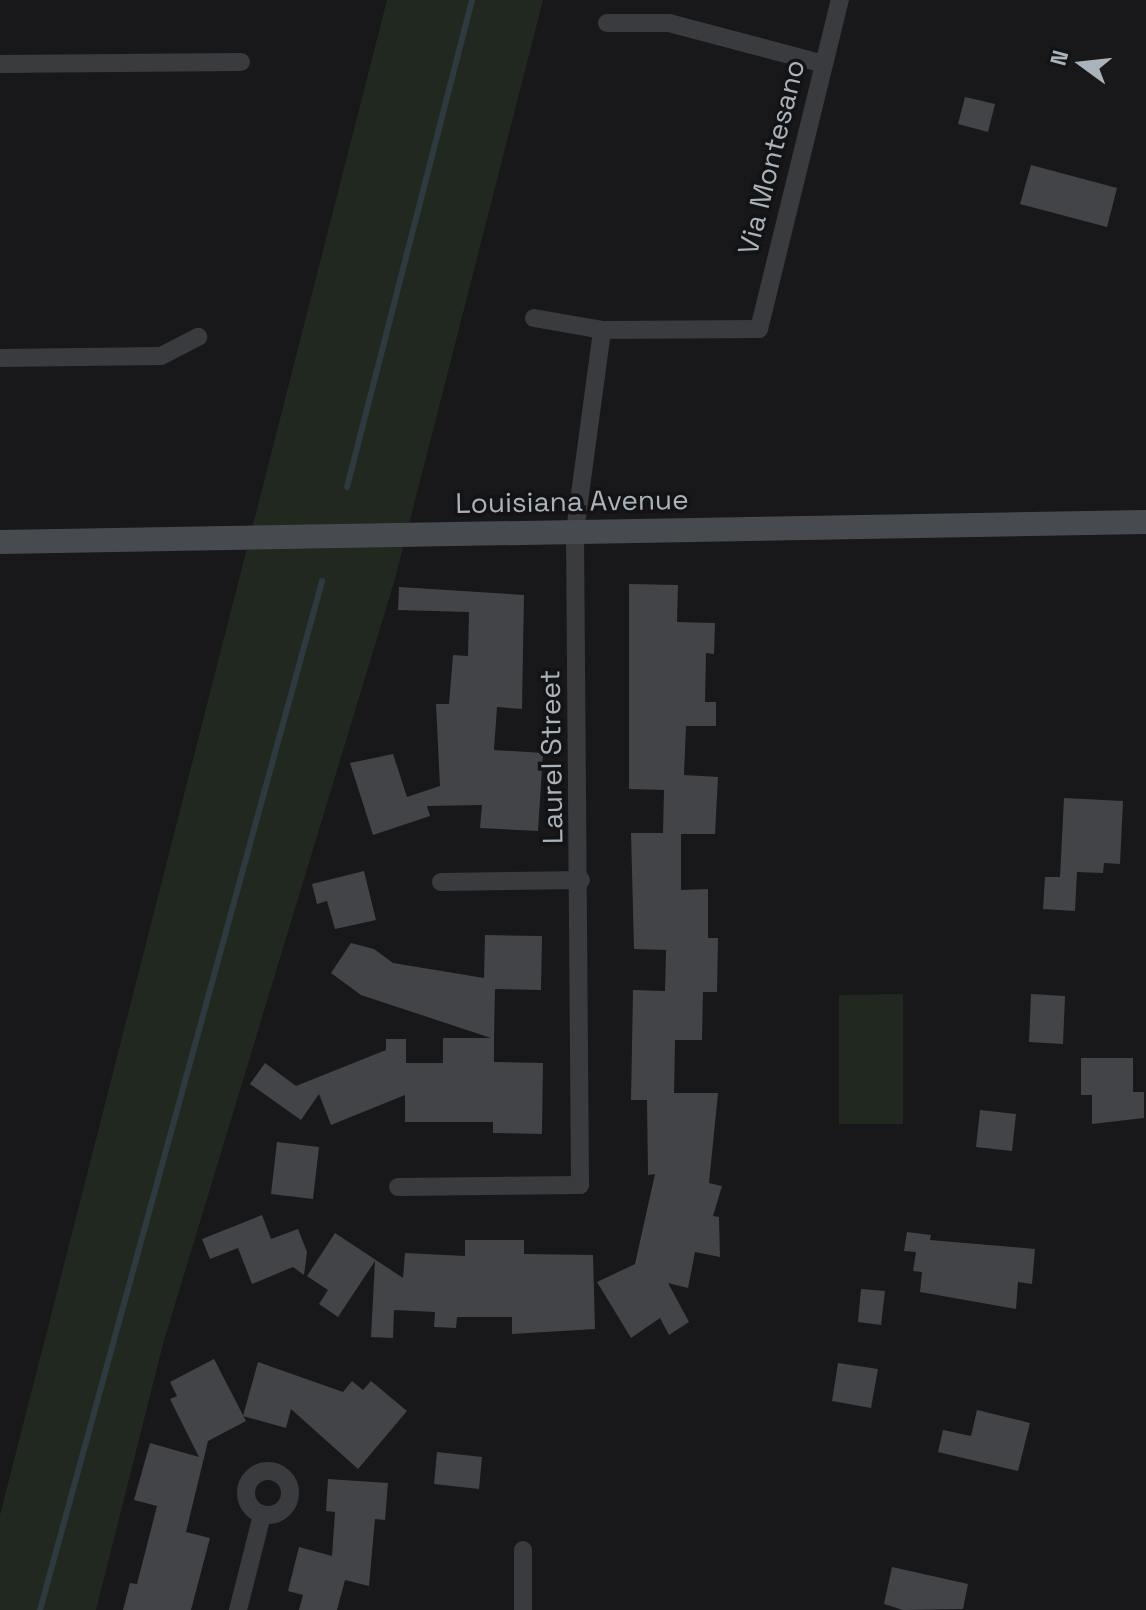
<!DOCTYPE html>
<html>
<head>
<meta charset="utf-8">
<style>
  body { margin:0 }
  #map { position:relative; width:1146px; height:1610px; overflow:hidden; background:#18181a; font-family:"Space Grotesk",sans-serif }
  div>[style] { position:absolute }
  .green>* { inset:0; background:#202820 }
  .stream>* { height:6px; margin:-3px; padding:0 3px; transform-origin:3px; border-radius:3px; background:#2d3a3f }
  .building>* { inset:0; background:#424447 }
  .street>* { height:18px; margin:-9px; padding:0 9px; transform-origin:9px; border-radius:9px; background:#393b3f }
  .street>.ring { margin:-9px; padding:0; box-sizing:content-box; background:none; border:18px solid #393b3f; border-radius:50% }
  .secondary>* { height:24px; margin:-12px; padding:0 12px; transform-origin:12px; border-radius:12px; background:#474b4f }
  span { translate:-50% -50%; white-space:nowrap; text-align:center; line-height:1.15; -webkit-text-stroke:7px #131315; paint-order:stroke }
  .street-label { font-size:28px; color:#aab2ba }
  .north { position:absolute; left:1042px; top:24px; width:80px; height:80px; -webkit-text-stroke:6px #131315; paint-order:stroke; rotate:285deg; font-size:22px; font-weight:700; line-height:32px; text-align:center; color:#aab2ba }
  .north::after { content:''; display:block; margin:auto; width:28px; height:36px; background:#aab2ba; clip-path:polygon(50% 0,100% 100%,50% 72%,0 100%) }
</style>
</head>
<body>
<div id="map">
  <div class="green">
    <i style="clip-path:polygon(387px 0,543px 0,395px 579px,163px 1344px,96px 1610px,0 1610px,0 1515px)"></i>
    <i style="clip-path:polygon(903px 994px,903px 1124px,839px 1124px,839px 995px)"></i>
  </div>
  <div class="stream">
    <i style="left:347px;top:487px;width:503px;rotate:-75.6deg"></i>
    <i style="left:40px;top:1610px;width:1067px;rotate:-74.67deg"></i>
  </div>
  <div class="building">
    <i style="clip-path:polygon(965px 97px,995px 104px,988px 132px,958px 124px)"></i>
    <i style="clip-path:polygon(1031px 165px,1117px 188px,1107px 227px,1020px 204px)"></i>
    <i style="clip-path:polygon(629px 584px,678px 585px,677px 622px,715px 623px,714px 654px,706px 653px,705px 702px,716px 702px,716px 726px,686px 726px,684px 775px,718px 777px,715px 834px,681px 834px,681px 890px,708px 889px,708px 938px,718px 938px,717px 992px,703px 992px,702px 1040px,675px 1040px,674px 1093px,718px 1093px,709px 1183px,722px 1186px,713px 1216px,719px 1217px,720px 1257px,695px 1252px,688px 1288px,668px 1283px,689px 1322px,669px 1335px,660px 1318px,631px 1338px,597px 1282px,635px 1264px,655px 1174px,648px 1175px,647px 1100px,631px 1100px,633px 990px,665px 991px,666px 950px,634px 949px,631px 833px,663px 833px,664px 790px,629px 789px)"></i>
    <i style="clip-path:polygon(399px 587px,524px 595px,522px 709px,497px 707px,494px 750px,543px 753px,538px 831px,480px 828px,482px 805px,427px 806px,430px 816px,373px 835px,350px 763px,393px 754px,407px 797px,440px 786px,436px 704px,449px 704px,453px 655px,468px 656px,469px 612px,398px 610px)"></i>
    <i style="clip-path:polygon(1064px 798px,1123px 801px,1120px 864px,1104px 863px,1103px 873px,1077px 872px,1075px 911px,1043px 909px,1045px 877px,1060px 877px)"></i>
    <i style="clip-path:polygon(364px 871px,376px 920px,335px 929px,327px 901px,317px 904px,312px 884px)"></i>
    <i style="clip-path:polygon(485px 935px,542px 936px,541px 990px,495px 989px,494px 1038px,494px 1062px,543px 1063px,542px 1134px,493px 1133px,493px 1122px,405px 1122px,405px 1095px,331px 1125px,319px 1094px,301px 1120px,250px 1084px,265px 1063px,296px 1086px,386px 1050px,386px 1039px,406px 1039px,406px 1063px,443px 1063px,443px 1038px,491px 1038px,361px 995px,331px 973px,351px 943px,374px 949px,393px 963px,484px 978px)"></i>
    <i style="clip-path:polygon(1031px 994px,1065px 996px,1063px 1044px,1029px 1042px)"></i>
    <i style="clip-path:polygon(1081px 1058px,1133px 1058px,1133px 1092px,1144px 1092px,1144px 1118px,1092px 1124px,1092px 1095px,1081px 1095px)"></i>
    <i style="clip-path:polygon(980px 1110px,1016px 1114px,1012px 1151px,976px 1147px)"></i>
    <i style="clip-path:polygon(277px 1142px,319px 1147px,313px 1199px,271px 1194px)"></i>
    <i style="clip-path:polygon(262px 1215px,271px 1239px,298px 1229px,307px 1252px,304px 1275px,293px 1267px,252px 1284px,238px 1248px,210px 1259px,202px 1239px)"></i>
    <i style="clip-path:polygon(907px 1232px,931px 1235px,930px 1240px,1035px 1249px,1032px 1284px,1018px 1282px,1016px 1309px,920px 1292px,922px 1272px,913px 1271px,916px 1252px,904px 1251px)"></i>
    <i style="clip-path:polygon(335px 1233px,403px 1278px,405px 1253px,465px 1256px,465px 1240px,524px 1240px,524px 1254px,593px 1255px,595px 1329px,512px 1334px,512px 1317px,457px 1317px,456px 1328px,434px 1327px,435px 1312px,394px 1310px,393px 1338px,371px 1337px,375px 1261px,338px 1317px,319px 1304px,328px 1290px,307px 1276px)"></i>
    <i style="clip-path:polygon(861px 1289px,885px 1291px,881px 1325px,858px 1322px)"></i>
    <i style="clip-path:polygon(214px 1359px,246px 1421px,208px 1441px,186px 1532px,210px 1538px,191px 1610px,123px 1610px,130px 1583px,137px 1584px,157px 1506px,134px 1500px,150px 1443px,199px 1457px,170px 1399px,177px 1396px,170px 1382px)"></i>
    <i style="clip-path:polygon(258px 1362px,343px 1392px,352px 1381px,363px 1390px,371px 1381px,407px 1411px,358px 1469px,291px 1409px,286px 1428px,243px 1416px)"></i>
    <i style="clip-path:polygon(838px 1363px,878px 1369px,871px 1408px,832px 1401px)"></i>
    <i style="clip-path:polygon(977px 1410px,1030px 1423px,1018px 1471px,938px 1452px,943px 1430px,971px 1436px)"></i>
    <i style="clip-path:polygon(437px 1452px,482px 1457px,479px 1489px,434px 1484px)"></i>
    <i style="clip-path:polygon(328px 1479px,388px 1483px,385px 1520px,375px 1519px,369px 1586px,345px 1580px,337px 1610px,299px 1610px,303px 1595px,288px 1591px,299px 1547px,332px 1556px,335px 1512px,326px 1511px)"></i>
    <i style="clip-path:polygon(892px 1567px,968px 1584px,963px 1609px,903px 1610px,884px 1604px)"></i>
  </div>
  <div class="street">
    <i style="left:607px;top:23px;width:62px"></i>
    <i style="left:669px;top:23px;width:160px;rotate:14.8deg"></i>
    <i style="left:0;top:64px;width:241px;rotate:-0.5deg"></i>
    <i style="left:534px;top:318px;width:69px;rotate:10deg"></i>
    <i style="left:602px;top:330px;width:157px;rotate:-0.4deg"></i>
    <i style="left:759px;top:329px;width:339px;rotate:-76.2deg"></i>
    <i style="left:0;top:358px;width:161px;rotate:-0.7deg"></i>
    <i style="left:161px;top:356px;width:42px;rotate:-27.2deg"></i>
    <i style="left:441px;top:882px;width:140px;rotate:-0.8deg"></i>
    <i style="left:398px;top:1187px;width:182px;rotate:-0.6deg"></i>
    <i style="left:580px;top:1185px;width:654px;rotate:-90.44deg"></i>
    <i style="left:575px;top:531px;width:203px;rotate:-82.3deg"></i>
    <i class="ring" style="left:246px;top:1471px;width:26px;height:26px"></i>
    <i style="left:523px;top:1550px;width:60px;rotate:90deg"></i>
    <i style="left:238px;top:1610px;width:98px;rotate:-75.8deg"></i>
  </div>
  <div class="secondary">
    <i style="left:0;top:542px;width:1146px;rotate:-1deg"></i>
  </div>
  <div class="street-label">
    <span style="left:771px;top:157px;rotate:-76deg">Via Montesano</span>
    <span style="left:572px;top:501px;rotate:-1deg">Louisiana Avenue</span>
    <span style="left:551px;top:757px;rotate:-91deg">Laurel Street</span>
  </div>
  <div class="north">N</div>
</div>
</body>
</html>
